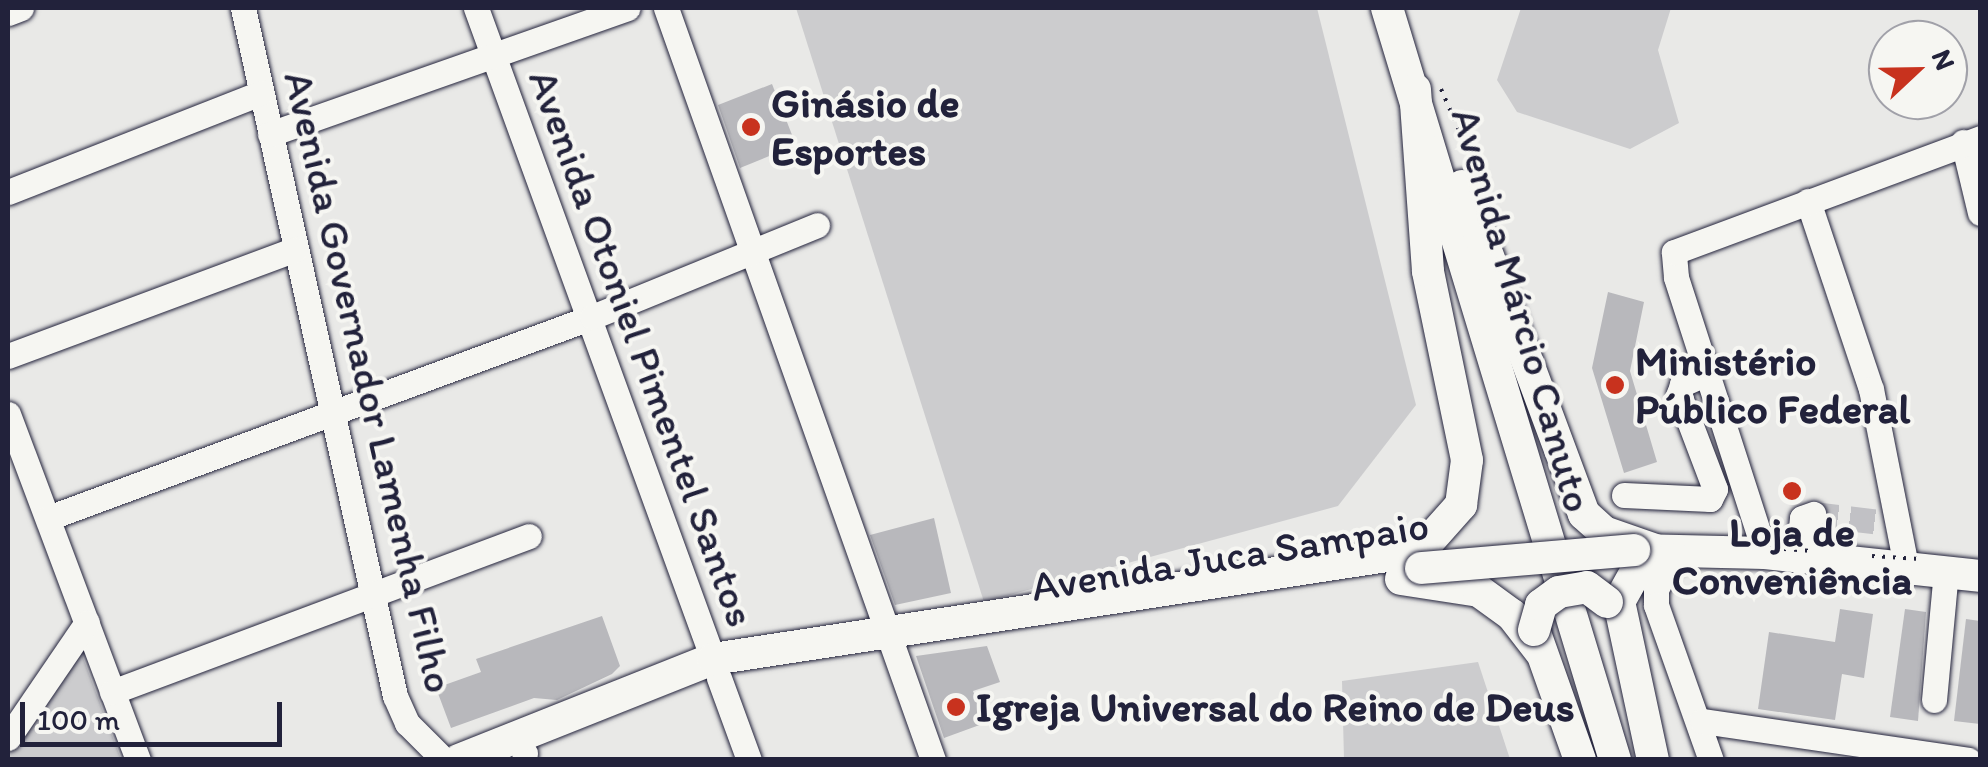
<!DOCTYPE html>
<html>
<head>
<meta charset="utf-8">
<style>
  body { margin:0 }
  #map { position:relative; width:1988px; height:767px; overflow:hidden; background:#e9e9e7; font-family:Itim,sans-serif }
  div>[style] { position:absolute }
  .green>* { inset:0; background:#ccccce }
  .building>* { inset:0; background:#b8b8bc }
  .minor-tunnel>* { height:25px; margin-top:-12.5px; transform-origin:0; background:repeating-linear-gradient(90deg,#c1c1c5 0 25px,transparent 0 37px) }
  .path>* { height:4px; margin-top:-2px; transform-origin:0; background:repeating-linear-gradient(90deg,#22223b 0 2.5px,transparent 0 10.5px) }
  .roads { filter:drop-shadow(0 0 2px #22223b) drop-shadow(0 0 2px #22223b) }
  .minor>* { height:25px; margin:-12.5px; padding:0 12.5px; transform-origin:12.5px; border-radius:12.5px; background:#f6f6f2 }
  .major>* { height:32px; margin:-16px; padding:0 16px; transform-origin:16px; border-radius:16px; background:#f6f6f2 }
  .path-bridge>* { height:4px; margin-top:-2px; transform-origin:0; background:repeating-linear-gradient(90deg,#22223b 0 2.5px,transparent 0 10.5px) }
  .bridges { filter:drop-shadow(0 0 2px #22223b) drop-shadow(0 0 2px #22223b) }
  .major-bridge>* { height:32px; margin:-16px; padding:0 16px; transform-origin:16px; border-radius:16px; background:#f6f6f2 }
  .dots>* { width:28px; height:28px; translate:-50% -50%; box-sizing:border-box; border:5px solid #f6f6f2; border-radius:50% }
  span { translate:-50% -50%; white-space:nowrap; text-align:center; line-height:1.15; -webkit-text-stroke:8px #f6f6f2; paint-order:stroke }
  .poi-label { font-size:42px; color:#22223b; font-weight:700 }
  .left { translate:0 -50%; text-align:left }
  .street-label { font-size:42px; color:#22223b }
  .frame { position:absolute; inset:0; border:10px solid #22223b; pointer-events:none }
  .north { position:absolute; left:1868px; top:20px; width:100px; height:100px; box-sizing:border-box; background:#f6f6f2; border:2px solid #a1a1a9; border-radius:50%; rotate:68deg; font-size:28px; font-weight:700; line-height:40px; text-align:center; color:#22223b }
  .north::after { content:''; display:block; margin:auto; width:35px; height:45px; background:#c8321e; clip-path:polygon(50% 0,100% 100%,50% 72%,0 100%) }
  .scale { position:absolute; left:20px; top:702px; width:262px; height:45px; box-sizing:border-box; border:5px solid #22223b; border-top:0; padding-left:12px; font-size:30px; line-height:35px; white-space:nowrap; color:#22223b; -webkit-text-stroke:8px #f6f6f2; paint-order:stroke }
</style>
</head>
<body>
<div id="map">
  <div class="green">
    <i style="clip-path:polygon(796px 8px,1317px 8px,1416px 405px,1338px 506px,984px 602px)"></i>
    <i style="clip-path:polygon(1521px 8px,1671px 8px,1658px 50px,1679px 123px,1630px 149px,1517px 112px,1497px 80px)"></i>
    <i style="clip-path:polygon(73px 631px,121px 759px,8px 759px,8px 738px)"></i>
    <i style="clip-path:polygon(1478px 662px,1510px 759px,1344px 759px,1342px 681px)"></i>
  </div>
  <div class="building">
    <i style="clip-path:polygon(772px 84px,796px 145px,740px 168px,718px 105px)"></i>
    <i style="clip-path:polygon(1608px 292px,1644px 302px,1630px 371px,1657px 462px,1624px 473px,1592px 368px)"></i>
    <i style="clip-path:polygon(934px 518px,951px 593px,895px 605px,870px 535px)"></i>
    <i style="clip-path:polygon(1840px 609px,1873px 614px,1864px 678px,1842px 674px,1835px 720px,1758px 709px,1769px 632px,1835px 642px)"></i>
    <i style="clip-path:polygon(1905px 609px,1926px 612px,1918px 721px,1890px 717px)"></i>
    <i style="clip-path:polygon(602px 616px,620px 666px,612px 674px,557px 700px,534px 698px,451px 728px,436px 688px,481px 672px,476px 659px)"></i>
    <i style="clip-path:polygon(1966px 619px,1980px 621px,1980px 724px,1954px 721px)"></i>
    <i style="clip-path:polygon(987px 646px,1000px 682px,973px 691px,985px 723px,944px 738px,916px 656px)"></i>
  </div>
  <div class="minor-tunnel">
    <i style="left:1813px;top:514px;width:67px;rotate:6.8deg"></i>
  </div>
  <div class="path">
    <i style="left:1441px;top:89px;width:85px;rotate:66.4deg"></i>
  </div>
  <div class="roads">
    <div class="minor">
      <i style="left:243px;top:8px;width:705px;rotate:77.54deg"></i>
      <i style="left:395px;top:696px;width:30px;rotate:66deg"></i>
      <i style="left:407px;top:723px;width:52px;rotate:45deg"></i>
      <i style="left:476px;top:8px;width:693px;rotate:70deg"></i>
      <i style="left:666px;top:8px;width:798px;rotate:70.45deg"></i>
      <i style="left:8px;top:13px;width:14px;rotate:-21deg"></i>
      <i style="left:270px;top:134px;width:379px;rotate:-19.4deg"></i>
      <i style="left:1963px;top:142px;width:73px;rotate:76.5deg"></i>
      <i style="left:8px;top:192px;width:272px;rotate:-21.4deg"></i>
      <i style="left:1808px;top:201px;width:198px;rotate:71.5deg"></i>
      <i style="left:1871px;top:389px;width:180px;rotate:78.8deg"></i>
      <i style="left:8px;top:356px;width:306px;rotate:-20.4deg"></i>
      <i style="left:8px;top:414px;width:370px;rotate:69.4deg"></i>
      <i style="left:1624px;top:495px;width:86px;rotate:2.7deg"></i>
      <i style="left:1710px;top:499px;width:11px;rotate:-63deg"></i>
      <i style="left:1715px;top:489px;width:102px;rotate:-110.8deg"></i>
      <i style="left:1679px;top:394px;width:10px;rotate:-73deg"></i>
      <i style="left:1682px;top:384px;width:27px;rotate:-24deg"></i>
      <i style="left:48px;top:518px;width:580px;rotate:-20.28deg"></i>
      <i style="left:592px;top:317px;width:243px;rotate:-22.2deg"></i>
      <i style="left:1765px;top:553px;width:290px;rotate:-107.9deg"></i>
      <i style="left:1676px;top:277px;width:25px;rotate:-95deg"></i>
      <i style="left:1674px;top:252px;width:327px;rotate:-20.4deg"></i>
      <i style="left:1798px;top:556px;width:38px;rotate:-84deg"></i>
      <i style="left:1802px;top:518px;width:12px;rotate:-20deg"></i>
      <i style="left:1671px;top:560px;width:33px;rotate:117deg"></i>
      <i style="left:1656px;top:589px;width:16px;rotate:90deg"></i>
      <i style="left:1656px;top:605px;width:164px;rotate:70.5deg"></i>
      <i style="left:719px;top:678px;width:87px;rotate:69.9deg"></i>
      <i style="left:112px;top:692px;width:445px;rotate:-20.5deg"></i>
      <i style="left:1934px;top:700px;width:130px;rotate:-84.7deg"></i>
      <i style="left:1702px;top:721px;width:269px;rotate:8.3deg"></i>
      <i style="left:8px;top:738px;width:140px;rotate:-55.7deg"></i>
      <i style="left:524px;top:760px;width:7px;rotate:-82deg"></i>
    </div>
    <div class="major">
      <i style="left:1387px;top:8px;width:786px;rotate:73.13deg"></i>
      <i style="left:1462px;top:186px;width:350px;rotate:69.6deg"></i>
      <i style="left:1584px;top:514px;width:27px;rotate:42deg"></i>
      <i style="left:1604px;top:532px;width:54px;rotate:19.4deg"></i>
      <i style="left:1636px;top:550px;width:129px;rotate:1.3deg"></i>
      <i style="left:1765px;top:553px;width:216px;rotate:6.1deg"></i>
      <i style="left:1401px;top:579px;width:79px;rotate:8.7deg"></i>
      <i style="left:1479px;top:591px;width:41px;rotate:36deg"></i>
      <i style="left:1512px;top:615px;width:46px;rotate:52.1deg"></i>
      <i style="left:1534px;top:630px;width:138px;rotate:70.5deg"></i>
      <i style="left:459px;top:760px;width:273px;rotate:-21.7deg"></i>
      <i style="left:713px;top:659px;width:715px;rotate:-8.69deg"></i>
      <i style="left:1420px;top:551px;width:62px;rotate:-48.3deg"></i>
      <i style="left:1461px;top:505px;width:45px;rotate:-82.4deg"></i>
      <i style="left:1467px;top:460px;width:193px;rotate:-101.7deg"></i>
      <i style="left:1428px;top:271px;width:182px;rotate:-94.1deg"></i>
      <i style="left:1653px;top:760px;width:162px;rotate:-102.1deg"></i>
      <i style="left:1619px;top:602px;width:35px;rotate:-61deg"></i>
      <i style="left:1636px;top:571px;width:42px;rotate:-16.7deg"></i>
    </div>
  </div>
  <div class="path-bridge">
    <i style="left:1748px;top:547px;width:27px;rotate:2deg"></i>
    <i style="left:1784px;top:549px;width:29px;rotate:4deg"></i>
    <i style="left:1872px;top:556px;width:48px;rotate:3.6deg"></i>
  </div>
  <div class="bridges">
    <div class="major-bridge">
      <i style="left:1421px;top:568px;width:214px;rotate:-4.8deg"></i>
      <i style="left:1534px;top:630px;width:26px;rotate:-74deg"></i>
      <i style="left:1541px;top:605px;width:22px;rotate:-36deg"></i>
      <i style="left:1559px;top:592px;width:28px;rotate:-10deg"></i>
      <i style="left:1587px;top:587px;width:25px;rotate:37deg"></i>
    </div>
  </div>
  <div class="dots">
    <i style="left:751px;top:127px;background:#c8321e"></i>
    <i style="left:1615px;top:385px;background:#c8321e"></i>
    <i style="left:1792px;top:491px;background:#c8321e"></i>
    <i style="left:956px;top:707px;background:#c8321e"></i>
  </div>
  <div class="poi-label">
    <span class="left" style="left:771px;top:127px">Ginásio de<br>Esportes</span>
    <span class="left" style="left:1635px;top:385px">Ministério<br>Público Federal</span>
    <span style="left:1792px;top:556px">Loja de<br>Conveniência</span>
    <span class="left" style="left:976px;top:707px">Igreja Universal do Reino de Deus</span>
  </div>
  <div class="street-label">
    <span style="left:1522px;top:310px;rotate:74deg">Avenida Márcio Canuto</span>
    <span style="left:642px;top:348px;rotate:70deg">Avenida Otoniel Pimentel Santos</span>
    <span style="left:369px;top:382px;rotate:77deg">Avenida Governador Lamenha Filho</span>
    <span style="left:1230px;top:556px;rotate:-9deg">Avenida Juca Sampaio</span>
  </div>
  <div class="frame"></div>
  <div class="north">N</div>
  <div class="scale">100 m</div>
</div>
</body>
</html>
